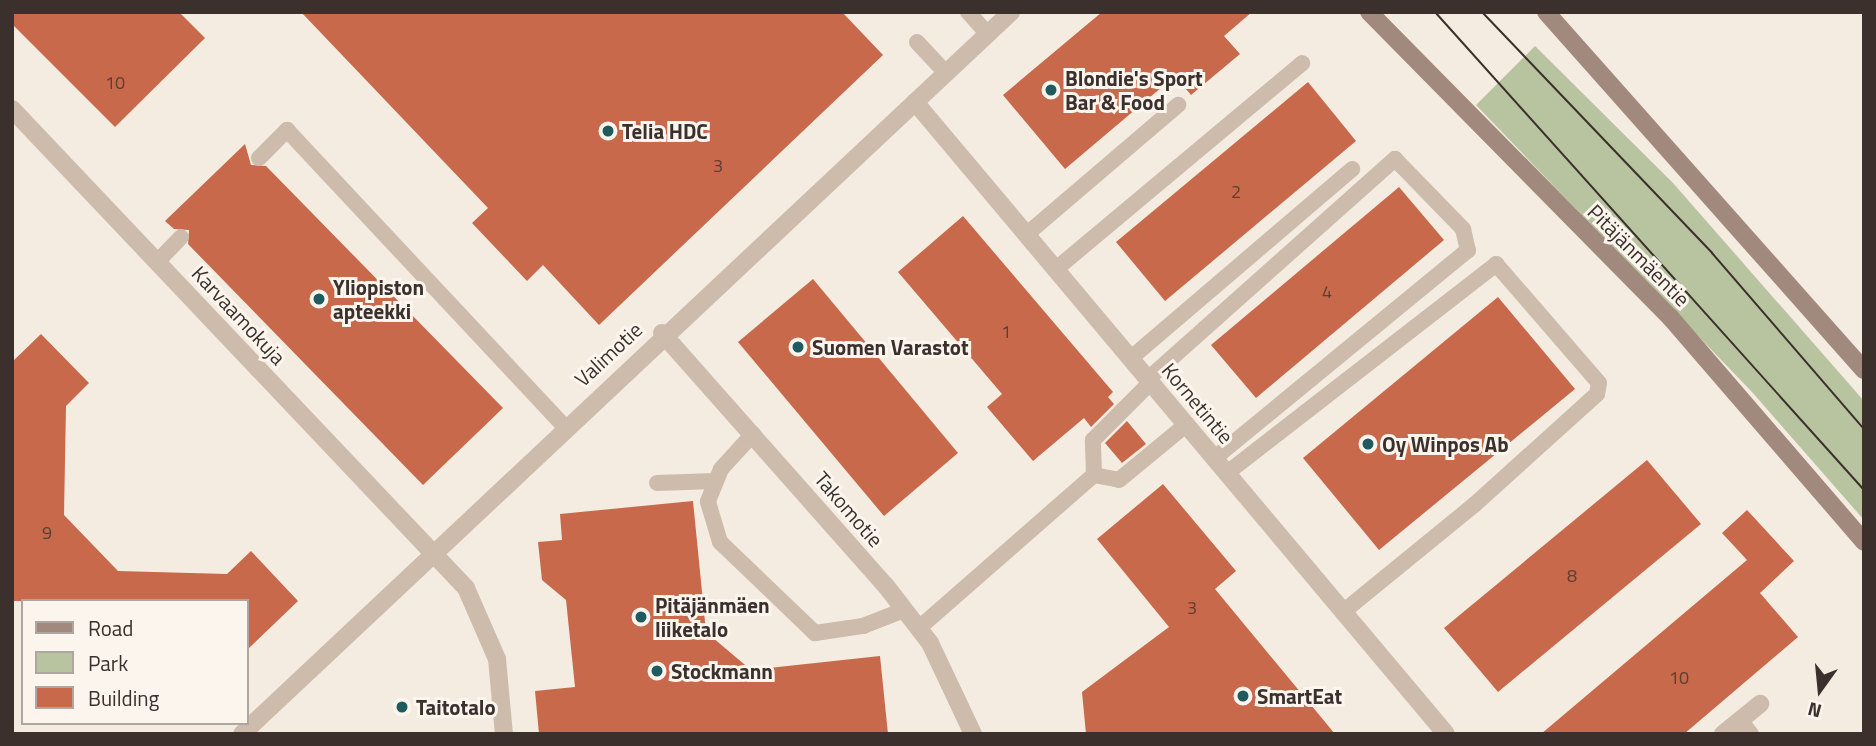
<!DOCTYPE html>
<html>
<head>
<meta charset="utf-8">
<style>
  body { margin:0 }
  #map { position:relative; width:1876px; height:746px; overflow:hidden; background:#f4ebe1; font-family:"Titillium Web",sans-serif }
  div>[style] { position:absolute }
  .green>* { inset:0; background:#b8c4a0 }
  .building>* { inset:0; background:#c8694b }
  .service>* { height:16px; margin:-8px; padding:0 8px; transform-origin:8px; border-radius:8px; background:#cdbbac }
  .minor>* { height:18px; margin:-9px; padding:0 9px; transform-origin:9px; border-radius:9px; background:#cdbbac }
  .tertiary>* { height:18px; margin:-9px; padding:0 9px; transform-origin:9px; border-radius:9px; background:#cdbbac }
  .secondary>* { height:18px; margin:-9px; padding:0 9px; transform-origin:9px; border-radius:9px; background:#a18a7d }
  .tram>* { height:2px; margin:-1px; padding:0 1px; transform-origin:1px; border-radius:1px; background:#3b302b }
  .dots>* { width:19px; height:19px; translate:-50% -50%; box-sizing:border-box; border:4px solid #fbf5ee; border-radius:50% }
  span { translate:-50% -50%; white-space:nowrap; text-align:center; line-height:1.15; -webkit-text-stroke:6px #fbf5ee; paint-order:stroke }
  .number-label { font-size:18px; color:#5e3e33 }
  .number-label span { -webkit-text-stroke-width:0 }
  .poi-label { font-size:21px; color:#3b302b; font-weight:700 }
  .left { translate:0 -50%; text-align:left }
  .street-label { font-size:21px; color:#3b302b }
  .frame { position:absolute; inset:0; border:14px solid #3b302b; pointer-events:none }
  .legend { position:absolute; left:21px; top:599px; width:228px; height:126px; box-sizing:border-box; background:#fbf5ee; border:2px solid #aea6a0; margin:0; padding:9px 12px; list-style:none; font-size:21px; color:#3b302b }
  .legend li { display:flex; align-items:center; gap:14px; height:35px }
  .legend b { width:35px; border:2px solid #aea6a0 }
  .north { position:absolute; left:1785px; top:655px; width:70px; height:70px; -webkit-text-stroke:5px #fbf5ee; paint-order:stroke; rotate:195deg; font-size:19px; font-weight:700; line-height:28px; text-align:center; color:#3b302b }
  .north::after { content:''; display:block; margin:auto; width:24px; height:32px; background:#3b302b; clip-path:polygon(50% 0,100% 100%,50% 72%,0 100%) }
</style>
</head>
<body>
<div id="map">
  <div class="green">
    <i style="clip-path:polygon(1535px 46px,1673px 183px,1864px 401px,1864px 520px,1752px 392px,1476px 105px)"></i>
  </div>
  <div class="building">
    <i style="clip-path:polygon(12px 12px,179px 12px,205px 38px,115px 127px,12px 24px)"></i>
    <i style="clip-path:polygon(301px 12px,842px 12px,883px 55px,599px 325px,543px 265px,527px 281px,472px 223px,488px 208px)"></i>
    <i style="clip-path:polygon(1102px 12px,1252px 12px,1224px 36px,1240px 54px,1191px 95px,1175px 76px,1065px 169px,1003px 95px)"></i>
    <i style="clip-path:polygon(1308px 82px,1356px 141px,1165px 301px,1116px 242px)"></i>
    <i style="clip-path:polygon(245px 144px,251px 165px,266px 166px,503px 408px,423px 485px,188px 244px,189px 230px,174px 229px,165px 221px)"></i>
    <i style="clip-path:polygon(1399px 187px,1444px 240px,1256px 398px,1211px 345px)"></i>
    <i style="clip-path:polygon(963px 216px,1113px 392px,1108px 397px,1114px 404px,1091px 427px,1084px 418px,1033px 461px,987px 407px,1002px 394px,898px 272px)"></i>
    <i style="clip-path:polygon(813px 279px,958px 453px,884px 516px,738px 342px)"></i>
    <i style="clip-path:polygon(1498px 297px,1575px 389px,1379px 550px,1303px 458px)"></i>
    <i style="clip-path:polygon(41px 334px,89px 383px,66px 406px,64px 515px,118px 571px,227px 574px,251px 551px,298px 601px,247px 650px,247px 601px,12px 601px,12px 362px)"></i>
    <i style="clip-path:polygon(1127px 421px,1146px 444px,1122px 463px,1105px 443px)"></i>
    <i style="clip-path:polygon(1647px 460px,1701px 524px,1498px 692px,1444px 628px)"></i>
    <i style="clip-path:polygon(1163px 484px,1236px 571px,1215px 589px,1335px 734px,1086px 734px,1082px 692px,1169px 627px,1097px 539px)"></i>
    <i style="clip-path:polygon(693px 501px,706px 632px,751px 670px,880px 656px,888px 734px,539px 734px,535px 691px,575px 687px,566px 600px,542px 580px,538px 542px,562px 540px,560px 514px)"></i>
    <i style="clip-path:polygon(1747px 510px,1794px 561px,1760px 593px,1798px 637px,1684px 734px,1541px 734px,1747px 560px,1722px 533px)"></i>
  </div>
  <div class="service">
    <i style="left:968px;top:12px;width:30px;rotate:48deg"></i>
    <i style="left:917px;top:42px;width:42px;rotate:46.9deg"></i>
    <i style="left:259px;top:158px;width:40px;rotate:-45deg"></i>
    <i style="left:287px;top:130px;width:405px;rotate:46.9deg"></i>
    <i style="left:1027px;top:234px;width:199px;rotate:-40.5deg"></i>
    <i style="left:158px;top:261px;width:33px;rotate:-46deg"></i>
    <i style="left:1056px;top:269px;width:321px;rotate:-39.9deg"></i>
    <i style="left:1131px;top:358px;width:291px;rotate:-40.5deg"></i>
    <i style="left:1148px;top:379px;width:331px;rotate:-41.7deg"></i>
    <i style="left:1395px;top:159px;width:98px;rotate:45.8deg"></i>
    <i style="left:1463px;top:229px;width:22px;rotate:77deg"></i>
    <i style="left:1468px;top:250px;width:328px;rotate:140.6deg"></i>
    <i style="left:753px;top:434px;width:47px;rotate:132.4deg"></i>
    <i style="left:721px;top:469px;width:35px;rotate:112deg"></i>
    <i style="left:708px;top:502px;width:42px;rotate:73.3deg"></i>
    <i style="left:720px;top:542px;width:132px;rotate:43.8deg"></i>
    <i style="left:815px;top:633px;width:49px;rotate:-8.3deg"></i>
    <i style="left:863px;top:626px;width:44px;rotate:-21.3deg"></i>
    <i style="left:1227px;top:473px;width:341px;rotate:-37.8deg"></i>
    <i style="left:1496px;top:264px;width:157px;rotate:49.1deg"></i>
    <i style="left:1599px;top:383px;width:11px;rotate:100deg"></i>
    <i style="left:1597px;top:394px;width:166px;rotate:137.9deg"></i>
    <i style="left:1474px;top:505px;width:168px;rotate:140.8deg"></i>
    <i style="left:1094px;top:475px;width:35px;rotate:-92deg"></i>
    <i style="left:1093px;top:440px;width:82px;rotate:-45deg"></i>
    <i style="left:657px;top:483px;width:58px;rotate:-2deg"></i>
    <i style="left:919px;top:628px;width:232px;rotate:-41.2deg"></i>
    <i style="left:1094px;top:475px;width:25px;rotate:11deg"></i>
    <i style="left:1119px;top:480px;width:88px;rotate:-39.5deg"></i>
    <i style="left:1740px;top:720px;width:18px;rotate:52deg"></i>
  </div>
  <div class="minor">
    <i style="left:915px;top:102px;width:825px;rotate:49.96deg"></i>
    <i style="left:12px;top:109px;width:660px;rotate:46.53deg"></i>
    <i style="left:466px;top:588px;width:77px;rotate:66.4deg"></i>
    <i style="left:497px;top:659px;width:75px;rotate:84.7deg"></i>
    <i style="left:662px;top:333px;width:338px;rotate:48.5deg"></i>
    <i style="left:886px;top:586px;width:72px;rotate:52.3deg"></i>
    <i style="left:930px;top:643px;width:101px;rotate:64.7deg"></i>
    <i style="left:1723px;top:734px;width:48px;rotate:-39deg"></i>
  </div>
  <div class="tertiary">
    <i style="left:242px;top:734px;width:1055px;rotate:-43.19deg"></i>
  </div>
  <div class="secondary">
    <i style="left:1369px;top:12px;width:429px;rotate:45.4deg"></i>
    <i style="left:1670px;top:317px;width:297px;rotate:49.2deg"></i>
    <i style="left:1546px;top:12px;width:479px;rotate:48.4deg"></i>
  </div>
  <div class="tram">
    <i style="left:1435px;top:12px;width:642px;rotate:48.09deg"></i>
    <i style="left:1482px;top:12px;width:333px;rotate:46.3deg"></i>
    <i style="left:1712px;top:253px;width:233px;rotate:49.2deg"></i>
  </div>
  <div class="dots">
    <i style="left:1051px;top:90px;background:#1f5a5e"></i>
    <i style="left:608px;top:131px;background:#1f5a5e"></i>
    <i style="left:319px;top:299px;background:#1f5a5e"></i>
    <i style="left:798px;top:347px;background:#1f5a5e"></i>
    <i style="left:1368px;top:444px;background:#1f5a5e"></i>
    <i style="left:641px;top:617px;background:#1f5a5e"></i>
    <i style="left:657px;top:671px;background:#1f5a5e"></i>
    <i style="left:1243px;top:696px;background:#1f5a5e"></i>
    <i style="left:402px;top:707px;background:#1f5a5e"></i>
  </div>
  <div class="number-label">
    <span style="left:115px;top:83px">10</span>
    <span style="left:718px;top:166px">3</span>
    <span style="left:1236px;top:192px">2</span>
    <span style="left:1327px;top:292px">4</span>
    <span style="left:1006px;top:332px">1</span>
    <span style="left:47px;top:533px">9</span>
    <span style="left:1572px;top:576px">8</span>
    <span style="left:1192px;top:608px">3</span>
    <span style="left:1679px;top:678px">10</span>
  </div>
  <div class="poi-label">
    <span class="left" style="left:1065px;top:90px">Blondie's Sport<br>Bar &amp; Food</span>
    <span class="left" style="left:622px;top:131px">Telia HDC</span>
    <span class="left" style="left:333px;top:299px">Yliopiston<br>apteekki</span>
    <span class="left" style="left:812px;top:347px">Suomen Varastot</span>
    <span class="left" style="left:1382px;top:444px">Oy Winpos Ab</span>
    <span class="left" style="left:655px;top:617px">Pitäjänmäen<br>liiketalo</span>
    <span class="left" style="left:671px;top:671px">Stockmann</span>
    <span class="left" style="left:1257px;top:696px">SmartEat</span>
    <span class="left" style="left:416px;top:707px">Taitotalo</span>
  </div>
  <div class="street-label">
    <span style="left:1639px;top:255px;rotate:45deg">Pitäjänmäentie</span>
    <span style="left:239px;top:315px;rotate:47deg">Karvaamokuja</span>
    <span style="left:608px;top:354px;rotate:-43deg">Valimotie</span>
    <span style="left:1198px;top:403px;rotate:50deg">Kornetintie</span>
    <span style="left:849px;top:509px;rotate:49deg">Takomotie</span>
  </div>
  <div class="frame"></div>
  <ul class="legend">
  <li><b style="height:9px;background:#a18a7d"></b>Road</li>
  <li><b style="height:19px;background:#b8c4a0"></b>Park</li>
  <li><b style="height:19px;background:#c8694b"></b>Building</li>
  </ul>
  <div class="north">N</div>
</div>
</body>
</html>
